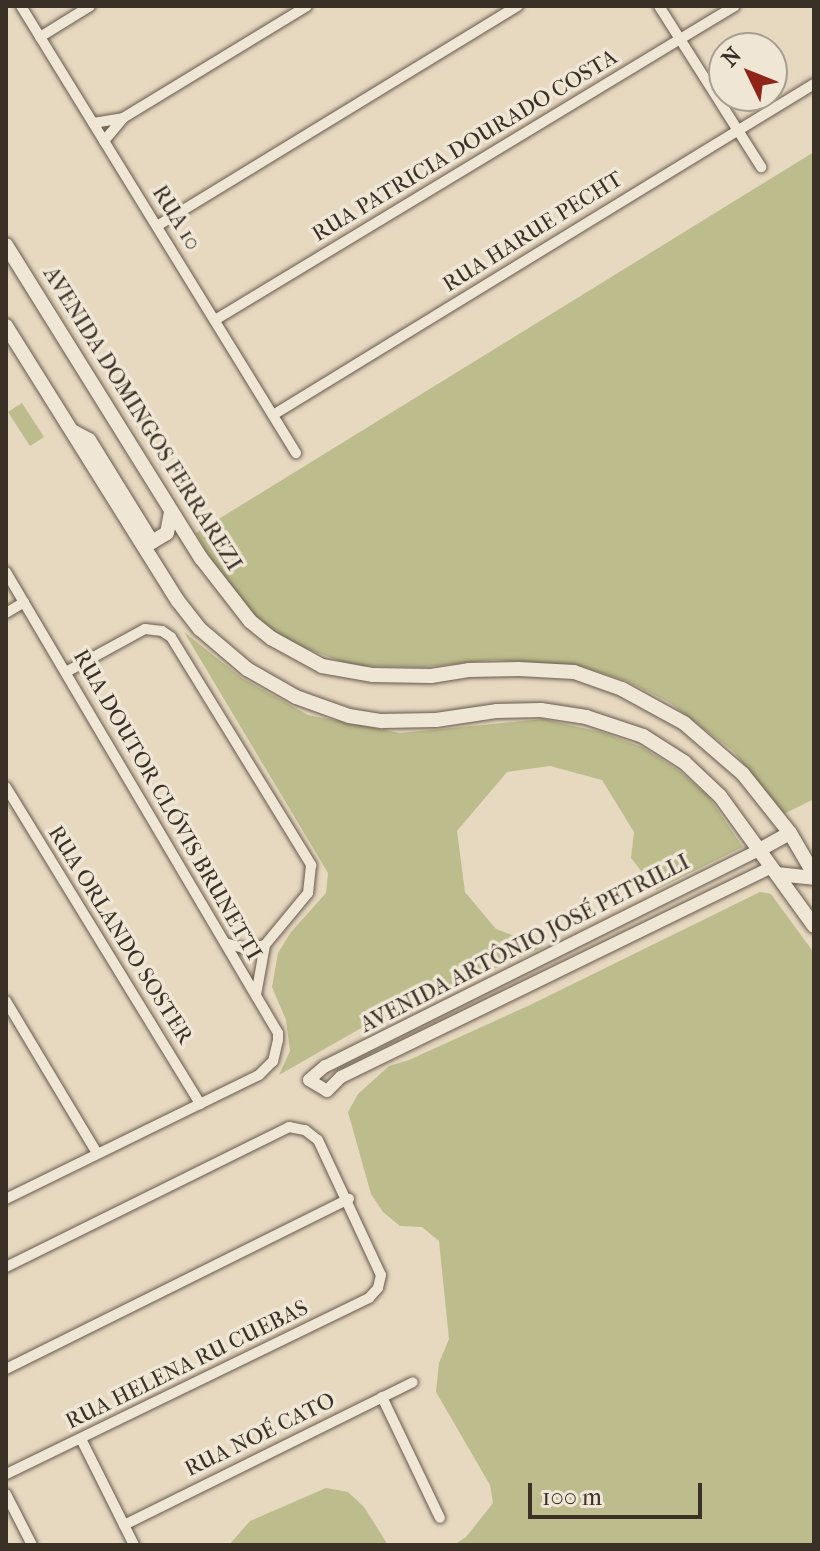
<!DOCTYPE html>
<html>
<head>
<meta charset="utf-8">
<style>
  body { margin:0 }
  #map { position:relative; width:820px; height:1551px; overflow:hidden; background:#e7d8c0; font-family:"IM FELL French Canon",serif }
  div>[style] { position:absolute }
  .green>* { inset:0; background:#bdbc8d }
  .roads { filter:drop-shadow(0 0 2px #665a4c) drop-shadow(0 0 2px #665a4c) }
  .minor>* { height:10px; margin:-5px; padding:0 5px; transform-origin:5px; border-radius:5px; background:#efe6d6 }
  .tertiary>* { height:12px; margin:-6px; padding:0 6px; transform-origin:6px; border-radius:6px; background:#efe6d6 }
  .secondary>* { height:14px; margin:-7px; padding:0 7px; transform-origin:7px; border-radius:7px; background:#efe6d6 }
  span { translate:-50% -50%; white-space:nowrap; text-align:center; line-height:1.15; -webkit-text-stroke:7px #efe6d6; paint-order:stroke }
  .street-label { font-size:22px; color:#3b3026 }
  .frame { position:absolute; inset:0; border:8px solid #3b3026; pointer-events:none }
  .north { position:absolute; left:708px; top:32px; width:80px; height:80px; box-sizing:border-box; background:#efe6d6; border:2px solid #a79d90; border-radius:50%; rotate:313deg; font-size:22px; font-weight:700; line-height:32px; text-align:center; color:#3b3026 }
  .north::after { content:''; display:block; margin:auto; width:28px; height:36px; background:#8f2418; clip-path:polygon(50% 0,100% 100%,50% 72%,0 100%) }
  .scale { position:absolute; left:528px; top:1483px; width:174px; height:36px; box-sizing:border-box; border:4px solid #3b3026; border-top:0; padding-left:10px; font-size:24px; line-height:28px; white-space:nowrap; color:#3b3026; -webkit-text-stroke:6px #efe6d6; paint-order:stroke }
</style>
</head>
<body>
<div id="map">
  <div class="green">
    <i style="clip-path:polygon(814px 152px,814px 799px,784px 814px,733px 751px,670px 703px,627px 681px,577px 665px,493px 660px,425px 667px,353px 666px,286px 641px,251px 613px,223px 580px,196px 533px)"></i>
    <i style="clip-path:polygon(22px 403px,44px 437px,30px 446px,8px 412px)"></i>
    <i style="clip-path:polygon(184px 632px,242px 678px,308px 715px,400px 733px,543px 719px,601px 732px,642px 747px,678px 770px,708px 796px,743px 847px,656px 890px,631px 858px,634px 832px,602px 780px,550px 766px,507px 772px,457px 831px,465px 892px,496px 929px,544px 947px,370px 1023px,279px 1075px,290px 1051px,286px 1020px,272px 987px,278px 953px,291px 932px,326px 893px,328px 873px)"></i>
    <i style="clip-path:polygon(760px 892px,771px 894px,814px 953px,814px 1545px,454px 1545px,466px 1537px,493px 1503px,490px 1485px,436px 1392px,439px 1363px,449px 1339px,439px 1241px,422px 1227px,400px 1226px,383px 1212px,371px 1194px,348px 1112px,358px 1094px,389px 1066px,409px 1060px,530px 1005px)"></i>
    <i style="clip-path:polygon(326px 1488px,348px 1492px,364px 1507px,388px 1545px,229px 1545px,250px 1521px)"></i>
  </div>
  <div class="roads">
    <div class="minor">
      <i style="left:21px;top:6px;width:525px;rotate:58.4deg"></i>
      <i style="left:659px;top:6px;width:191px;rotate:57.6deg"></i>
      <i style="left:40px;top:37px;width:59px;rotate:-31.8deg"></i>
      <i style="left:93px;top:123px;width:30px;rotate:-9deg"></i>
      <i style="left:104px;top:141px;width:30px;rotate:-50deg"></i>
      <i style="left:123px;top:118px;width:215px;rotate:-31.3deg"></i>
      <i style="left:157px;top:226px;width:423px;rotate:-31.4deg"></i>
      <i style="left:215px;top:320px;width:607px;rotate:-31.13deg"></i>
      <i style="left:273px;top:415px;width:634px;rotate:-31.46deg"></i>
      <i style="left:6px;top:572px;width:535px;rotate:59.46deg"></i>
      <i style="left:278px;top:1033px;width:7px;rotate:90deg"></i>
      <i style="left:278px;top:1040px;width:22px;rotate:103deg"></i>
      <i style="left:273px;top:1061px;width:20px;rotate:135deg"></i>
      <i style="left:259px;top:1075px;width:282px;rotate:153.9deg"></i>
      <i style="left:6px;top:613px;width:21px;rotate:-31deg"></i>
      <i style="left:66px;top:672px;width:90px;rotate:-28.6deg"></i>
      <i style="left:145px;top:629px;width:17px;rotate:7deg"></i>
      <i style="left:162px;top:631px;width:11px;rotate:34deg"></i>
      <i style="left:171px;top:637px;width:268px;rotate:58.4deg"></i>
      <i style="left:311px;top:865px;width:28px;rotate:96deg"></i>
      <i style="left:308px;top:893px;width:67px;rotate:129.6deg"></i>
      <i style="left:6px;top:787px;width:372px;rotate:58.5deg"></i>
      <i style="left:225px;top:943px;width:24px;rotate:15deg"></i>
      <i style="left:248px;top:949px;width:17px;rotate:-13deg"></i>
      <i style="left:265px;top:945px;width:51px;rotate:100.2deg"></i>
      <i style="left:6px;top:1001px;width:177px;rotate:59.1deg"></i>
      <i style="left:6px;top:1267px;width:316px;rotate:-26.3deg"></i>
      <i style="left:289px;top:1127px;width:16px;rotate:11deg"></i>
      <i style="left:305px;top:1130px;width:16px;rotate:38deg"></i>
      <i style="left:318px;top:1140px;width:149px;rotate:65deg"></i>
      <i style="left:381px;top:1275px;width:13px;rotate:103deg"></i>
      <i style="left:378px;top:1288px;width:13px;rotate:132deg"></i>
      <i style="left:369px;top:1298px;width:403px;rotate:154.1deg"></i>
      <i style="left:6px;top:1369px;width:383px;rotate:-26.4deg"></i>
      <i style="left:382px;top:1397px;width:134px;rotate:64.4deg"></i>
      <i style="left:81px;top:1439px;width:119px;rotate:63.4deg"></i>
      <i style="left:6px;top:1494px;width:57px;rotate:63deg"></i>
      <i style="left:124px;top:1525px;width:322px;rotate:-26.3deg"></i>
    </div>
    <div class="tertiary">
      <i style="left:761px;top:849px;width:487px;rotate:153.5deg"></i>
      <i style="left:325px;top:1066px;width:21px;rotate:139deg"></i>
      <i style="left:309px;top:1080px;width:21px;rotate:31deg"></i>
      <i style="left:327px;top:1091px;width:20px;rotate:-45deg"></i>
      <i style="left:341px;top:1077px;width:479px;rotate:-26deg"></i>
    </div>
    <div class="secondary">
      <i style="left:6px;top:245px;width:369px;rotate:58.1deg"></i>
      <i style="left:201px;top:558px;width:80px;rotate:52.1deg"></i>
      <i style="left:250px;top:621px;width:27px;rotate:39deg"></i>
      <i style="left:271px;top:638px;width:58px;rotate:28.8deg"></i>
      <i style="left:322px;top:666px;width:52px;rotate:10deg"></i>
      <i style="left:373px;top:675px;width:58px;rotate:1deg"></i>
      <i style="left:431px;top:676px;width:38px;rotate:-9deg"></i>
      <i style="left:469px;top:670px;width:50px;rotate:-1.1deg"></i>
      <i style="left:519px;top:669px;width:55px;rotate:3.1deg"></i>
      <i style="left:574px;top:672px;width:51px;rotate:19.5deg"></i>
      <i style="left:622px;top:689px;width:71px;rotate:28.7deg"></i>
      <i style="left:684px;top:723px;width:78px;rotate:40.8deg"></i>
      <i style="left:743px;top:774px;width:75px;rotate:51.5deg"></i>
      <i style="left:790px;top:833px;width:48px;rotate:59.7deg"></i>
      <i style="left:6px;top:326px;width:324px;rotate:58deg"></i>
      <i style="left:178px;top:601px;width:36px;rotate:52deg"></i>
      <i style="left:200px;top:629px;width:62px;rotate:40.4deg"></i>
      <i style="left:247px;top:669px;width:56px;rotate:29.7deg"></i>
      <i style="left:296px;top:697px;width:56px;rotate:19.7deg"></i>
      <i style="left:349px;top:716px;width:33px;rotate:9deg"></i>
      <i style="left:382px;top:721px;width:54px;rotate:-1.1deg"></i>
      <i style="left:436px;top:720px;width:62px;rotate:-8.4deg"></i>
      <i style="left:497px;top:711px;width:44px;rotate:-1.3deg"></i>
      <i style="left:541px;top:710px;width:46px;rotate:8.8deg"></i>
      <i style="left:586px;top:717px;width:60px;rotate:18.4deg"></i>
      <i style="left:643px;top:736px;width:49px;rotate:32.4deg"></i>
      <i style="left:684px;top:762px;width:50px;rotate:43.4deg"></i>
      <i style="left:720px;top:796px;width:160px;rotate:54.1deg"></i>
      <i style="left:72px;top:431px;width:19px;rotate:28deg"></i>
      <i style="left:89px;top:440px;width:120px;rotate:58.3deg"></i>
      <i style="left:152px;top:542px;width:17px;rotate:-31deg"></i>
      <i style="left:167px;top:533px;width:20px;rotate:-79deg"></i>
      <i style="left:761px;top:849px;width:33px;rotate:-29deg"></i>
      <i style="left:777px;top:874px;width:37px;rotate:6deg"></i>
    </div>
  </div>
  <div class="street-label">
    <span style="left:465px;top:146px;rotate:-31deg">RUA PATRICIA DOURADO COSTA</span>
    <span style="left:176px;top:218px;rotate:58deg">RUA 10</span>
    <span style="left:533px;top:232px;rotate:-32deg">RUA HARUE PECHT</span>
    <span style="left:142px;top:419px;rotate:58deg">AVENIDA DOMINGOS FERRAREZI</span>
    <span style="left:167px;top:805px;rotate:60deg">RUA DOUTOR CLÓVIS BRUNETTI</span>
    <span style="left:120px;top:935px;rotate:58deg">RUA ORLANDO SOSTER</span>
    <span style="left:525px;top:944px;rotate:-27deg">AVENIDA ARTÔNIO JOSÉ PETRILLI</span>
    <span style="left:187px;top:1365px;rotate:-26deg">RUA HELENA RU CUEBAS</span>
    <span style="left:260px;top:1435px;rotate:-26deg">RUA NOÉ CATO</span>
  </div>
  <div class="frame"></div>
  <div class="north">N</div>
  <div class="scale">100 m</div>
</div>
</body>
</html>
